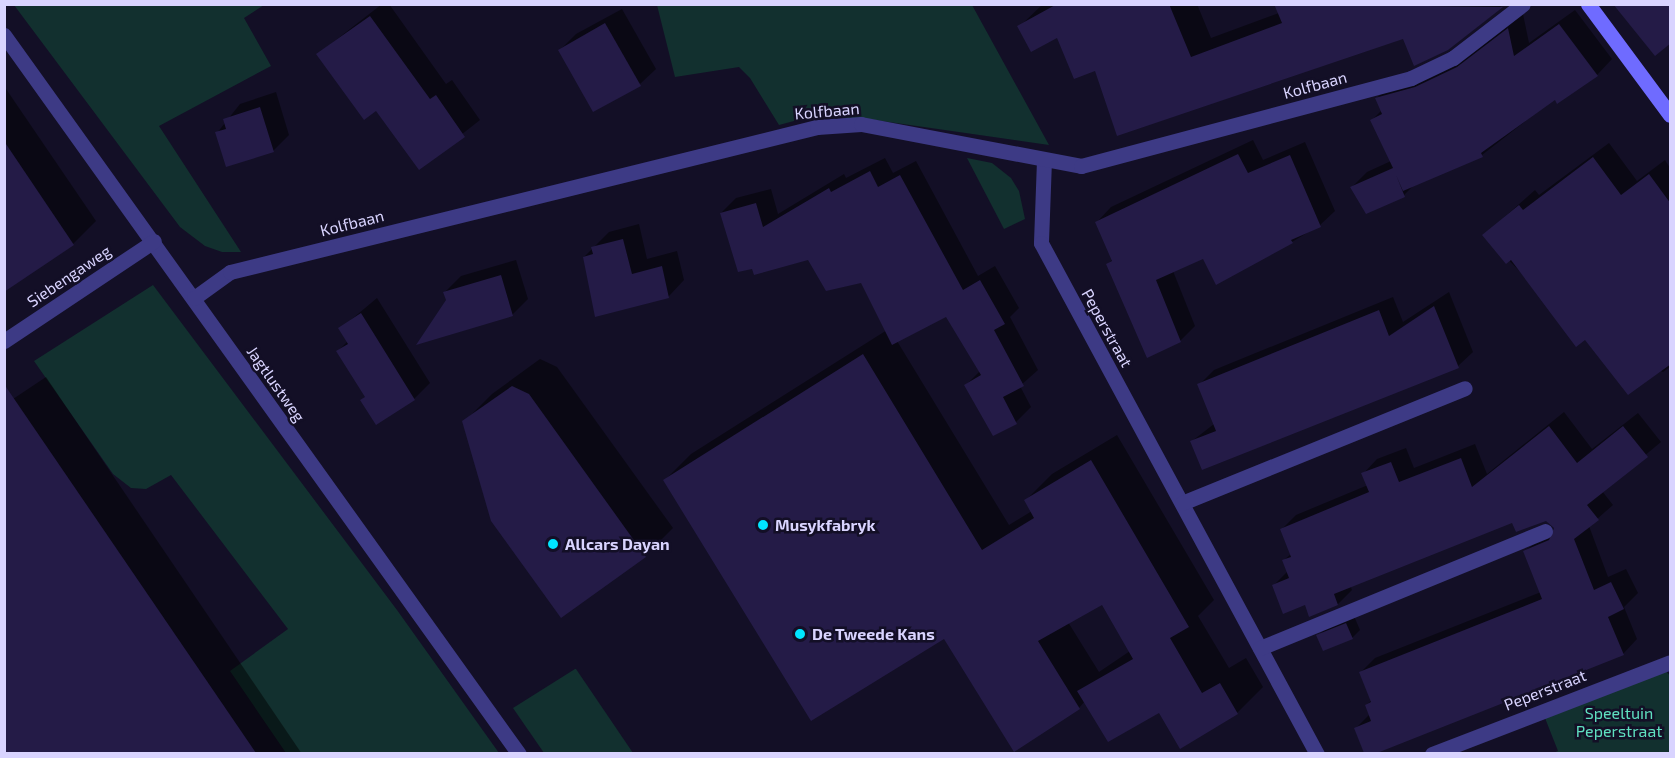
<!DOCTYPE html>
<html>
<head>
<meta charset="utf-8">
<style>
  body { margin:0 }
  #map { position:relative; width:1675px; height:758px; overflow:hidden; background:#130f26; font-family:"Exo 2",sans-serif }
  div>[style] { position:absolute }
  .green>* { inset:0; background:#12302f }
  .shadow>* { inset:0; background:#0007 }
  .building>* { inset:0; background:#241b47 }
  .street>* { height:15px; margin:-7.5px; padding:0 7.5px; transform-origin:7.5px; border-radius:7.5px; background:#3d3a85 }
  .secondary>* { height:15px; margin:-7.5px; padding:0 7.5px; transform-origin:7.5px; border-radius:7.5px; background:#6f6bff }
  .dots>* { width:16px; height:16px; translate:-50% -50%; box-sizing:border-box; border:3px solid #130f26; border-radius:50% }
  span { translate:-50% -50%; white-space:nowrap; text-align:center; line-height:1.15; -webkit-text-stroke:5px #130f26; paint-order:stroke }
  .street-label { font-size:16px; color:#d9d4ff }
  .poi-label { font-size:16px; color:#d9d4ff; font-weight:700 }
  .left { translate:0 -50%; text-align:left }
  .park-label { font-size:16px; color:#5fe0c0 }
  .frame { position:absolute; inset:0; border:6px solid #d9d4ff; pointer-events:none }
</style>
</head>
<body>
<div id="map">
  <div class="green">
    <i style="clip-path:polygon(14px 5px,264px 5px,244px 18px,271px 66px,159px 126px,241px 252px,222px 252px,205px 246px,180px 227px)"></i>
    <i style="clip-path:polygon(657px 5px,972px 5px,1049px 145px,861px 118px,805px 118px,779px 125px,750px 78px,739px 67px,675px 77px)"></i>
    <i style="clip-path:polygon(967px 158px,992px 163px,1011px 178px,1019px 191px,1025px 219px,1004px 229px)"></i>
    <i style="clip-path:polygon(153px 285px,397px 610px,499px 753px,286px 753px,230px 671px,288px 629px,171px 475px,146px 489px,131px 488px,113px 474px,34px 361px)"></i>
    <i style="clip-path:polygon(575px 669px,576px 669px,633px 753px,544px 753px,513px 708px)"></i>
    <i style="clip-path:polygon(1666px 671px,1670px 676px,1670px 753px,1553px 753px,1558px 751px,1545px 718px)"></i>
  </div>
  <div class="shadow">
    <i style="clip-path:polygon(382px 4px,389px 4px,446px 84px,452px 80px,480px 120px,419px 168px,377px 109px,318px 54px)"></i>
    <i style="clip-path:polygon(1043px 4px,1197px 4px,1211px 38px,1279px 13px,1276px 4px,1504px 4px,1447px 48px,1404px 37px,1096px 69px,1058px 35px,1019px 27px)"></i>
    <i style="clip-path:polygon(622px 9px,656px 69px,640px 84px,594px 110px,560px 50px,576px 34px)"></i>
    <i style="clip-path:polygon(1575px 10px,1612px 59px,1597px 75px,1555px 98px,1482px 155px,1415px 184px,1404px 195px,1352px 187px,1367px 172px,1391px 161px,1372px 120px,1382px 110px,1377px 98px,1392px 83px,1432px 72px,1474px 52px,1523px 14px,1529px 43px)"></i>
    <i style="clip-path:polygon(4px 86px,96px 221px,73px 244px,4px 291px)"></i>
    <i style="clip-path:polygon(276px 92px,289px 135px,273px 151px,217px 133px,240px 104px)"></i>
    <i style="clip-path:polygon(1253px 140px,1263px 160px,1305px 142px,1335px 211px,1320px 225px,1292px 242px,1203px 257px,1173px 271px,1195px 326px,1180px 341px,1108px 264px,1113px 259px,1097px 222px,1111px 207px)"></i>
    <i style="clip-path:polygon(1609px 143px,1637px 181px,1665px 160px,1670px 168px,1670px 367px,1663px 372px,1585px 338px,1484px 235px,1535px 190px,1539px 195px)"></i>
    <i style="clip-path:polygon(evenodd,885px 158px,893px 173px,916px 161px,978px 276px,995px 266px,1019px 308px,1010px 317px,1038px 370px,1020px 386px,1031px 407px,1016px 422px,994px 434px,966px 385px,980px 371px,947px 315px,897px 341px,1009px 525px,1032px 511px,1026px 500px,1052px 474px,1117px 435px,1214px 600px,1198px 616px,1229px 668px,1246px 658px,1263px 687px,1237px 713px,1181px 747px,1159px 711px,1085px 701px,1079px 708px,665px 480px,691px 454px,887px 330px,862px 281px,721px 213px,736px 198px,771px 189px,778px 214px,844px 174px,846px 178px,885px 158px,1103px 603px,1130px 651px,1099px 672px,1068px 622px,1103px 603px)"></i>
    <i style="clip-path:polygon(639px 224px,647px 259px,677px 251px,684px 280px,669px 296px,596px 315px,584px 257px,609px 232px)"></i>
    <i style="clip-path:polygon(516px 260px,528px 299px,512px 315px,448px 301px,445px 292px,461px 276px)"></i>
    <i style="clip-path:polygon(1449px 292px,1473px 352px,1458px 366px,1192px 441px,1214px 424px,1199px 385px,1214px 370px,1393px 297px,1403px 322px)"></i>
    <i style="clip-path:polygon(377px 298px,430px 383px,414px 399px,376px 423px,366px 396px,338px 351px,348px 341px,340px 329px)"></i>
    <i style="clip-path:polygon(540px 359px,557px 367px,673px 528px,645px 556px,561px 616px,464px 422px,492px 394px)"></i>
    <i style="clip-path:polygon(46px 377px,302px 754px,4px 754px,4px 405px)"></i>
    <i style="clip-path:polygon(1564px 412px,1592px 449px,1638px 413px,1661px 442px,1602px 491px,1613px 505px,1589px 526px,1608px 577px,1626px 569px,1638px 593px,1624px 607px,1637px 639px,1623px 654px,1365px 754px,1355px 729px,1370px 714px,1366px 705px,1372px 700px,1361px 672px,1375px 658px,1541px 592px,1525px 551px,1556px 527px,1546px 520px,1513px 521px,1350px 585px,1352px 590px,1338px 604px,1310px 615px,1305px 604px,1274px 585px,1288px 571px,1284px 560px,1291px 554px,1281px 530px,1296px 515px,1368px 485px,1363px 474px,1377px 459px,1406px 448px,1414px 468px,1475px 444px,1487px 474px)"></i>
    <i style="clip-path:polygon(1354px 616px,1360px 630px,1352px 638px,1318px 636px,1326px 628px)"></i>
  </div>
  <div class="building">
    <i style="clip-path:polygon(1057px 4px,1169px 4px,1191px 57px,1282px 23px,1274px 4px,1503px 7px,1448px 50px,1414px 66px,1403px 39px,1117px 136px,1095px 71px,1074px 79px,1057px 38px,1031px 52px,1017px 26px)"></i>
    <i style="clip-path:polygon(1613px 4px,1671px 4px,1671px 43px,1655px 56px)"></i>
    <i style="clip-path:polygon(370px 16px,430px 99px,436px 95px,465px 137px,419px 170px,376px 111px,364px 120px,316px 54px)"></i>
    <i style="clip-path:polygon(605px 23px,641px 86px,593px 112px,558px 50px)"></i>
    <i style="clip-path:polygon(1559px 24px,1598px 76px,1557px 104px,1555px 100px,1481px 153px,1483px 157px,1403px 191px,1396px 175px,1405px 197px,1366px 214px,1350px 187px,1393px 168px,1370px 120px,1382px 114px,1375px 98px,1415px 87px,1457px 67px,1508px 28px,1514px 56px)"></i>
    <i style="clip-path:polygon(260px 107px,274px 152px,226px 167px,215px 132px,226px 129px,223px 119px)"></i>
    <i style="clip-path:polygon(4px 141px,74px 245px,4px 292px)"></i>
    <i style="clip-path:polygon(1238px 154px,1248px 173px,1290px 155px,1321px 227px,1291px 240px,1293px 243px,1216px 285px,1203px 259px,1156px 280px,1181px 342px,1147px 358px,1106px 264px,1112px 261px,1095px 222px)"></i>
    <i style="clip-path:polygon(1593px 157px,1621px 195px,1649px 174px,1671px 204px,1671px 364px,1628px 395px,1585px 340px,1576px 347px,1511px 260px,1506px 264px,1482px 235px,1519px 205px,1523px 210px)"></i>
    <i style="clip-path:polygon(870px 171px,878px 187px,900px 175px,963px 290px,980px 280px,1005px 324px,994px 330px,1024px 386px,1003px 397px,1017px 424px,993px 436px,964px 385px,981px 375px,946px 317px,892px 345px,861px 283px,826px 291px,808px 260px,754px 275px,752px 269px,738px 272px,720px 213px,756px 203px,763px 227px,829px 188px,831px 192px)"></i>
    <i style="clip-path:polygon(623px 239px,632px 274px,662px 266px,669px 298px,595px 317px,583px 257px,593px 254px,591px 247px)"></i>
    <i style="clip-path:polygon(501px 275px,513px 316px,416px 345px,446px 300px,443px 292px)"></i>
    <i style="clip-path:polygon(1434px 306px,1459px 368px,1202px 470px,1190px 441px,1216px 431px,1197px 384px,1379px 310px,1389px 336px)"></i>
    <i style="clip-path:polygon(361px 313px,415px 400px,376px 425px,360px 400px,365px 397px,336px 351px,348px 344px,338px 328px)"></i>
    <i style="clip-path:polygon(863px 354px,982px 550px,1034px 518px,1024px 500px,1091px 460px,1189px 627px,1170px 638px,1202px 693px,1220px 683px,1238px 714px,1180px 749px,1159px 713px,1108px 742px,1077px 691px,1133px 659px,1102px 605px,1038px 641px,1080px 709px,1014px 752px,944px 639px,811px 721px,663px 480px)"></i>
    <i style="clip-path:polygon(4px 384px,142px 586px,256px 753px,4px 753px)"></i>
    <i style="clip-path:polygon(512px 386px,529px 394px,646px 557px,561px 618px,491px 521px,462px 421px)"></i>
    <i style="clip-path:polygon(1549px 426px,1577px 463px,1623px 426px,1648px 457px,1587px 505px,1599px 520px,1574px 539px,1594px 590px,1611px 582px,1624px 609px,1608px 617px,1624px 655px,1377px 753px,1364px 753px,1354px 728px,1371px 721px,1365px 705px,1371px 702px,1359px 672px,1542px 599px,1523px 551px,1549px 540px,1554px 528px,1546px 521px,1516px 532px,1512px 523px,1334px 594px,1338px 605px,1309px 617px,1305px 605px,1283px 614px,1272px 585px,1289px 578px,1282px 560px,1291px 557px,1280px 529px,1369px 492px,1361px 473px,1391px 462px,1399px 482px,1461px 458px,1472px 487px)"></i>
    <i style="clip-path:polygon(1346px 623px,1353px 639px,1323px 651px,1316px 635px)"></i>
  </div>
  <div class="street">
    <i style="left:4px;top:35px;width:884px;rotate:54.39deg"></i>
    <i style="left:1044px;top:160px;width:83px;rotate:92.1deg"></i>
    <i style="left:1041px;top:243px;width:581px;rotate:61.63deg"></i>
    <i style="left:194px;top:298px;width:44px;rotate:-35.8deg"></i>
    <i style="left:230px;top:272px;width:605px;rotate:-13.88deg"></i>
    <i style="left:817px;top:127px;width:44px;rotate:-3.9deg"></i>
    <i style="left:861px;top:124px;width:224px;rotate:10.8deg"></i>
    <i style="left:1081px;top:166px;width:342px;rotate:-14.9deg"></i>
    <i style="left:1411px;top:78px;width:47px;rotate:-25.5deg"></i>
    <i style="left:1453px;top:58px;width:88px;rotate:-37.6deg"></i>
    <i style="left:4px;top:341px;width:180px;rotate:-33.7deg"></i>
    <i style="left:1182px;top:503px;width:305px;rotate:-22.1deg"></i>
    <i style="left:1260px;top:648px;width:308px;rotate:-22.3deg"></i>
    <i style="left:1432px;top:754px;width:255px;rotate:-21.1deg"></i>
  </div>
  <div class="secondary">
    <i style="left:1588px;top:4px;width:138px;rotate:53.5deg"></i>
  </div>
  <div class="dots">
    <i style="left:763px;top:525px;background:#00e5ff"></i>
    <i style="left:553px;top:544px;background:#00e5ff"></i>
    <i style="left:800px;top:634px;background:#00e5ff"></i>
  </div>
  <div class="street-label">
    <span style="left:1315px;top:85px;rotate:-15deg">Kolfbaan</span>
    <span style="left:827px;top:111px;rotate:-5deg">Kolfbaan</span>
    <span style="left:352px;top:223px;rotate:-14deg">Kolfbaan</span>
    <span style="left:69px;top:276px;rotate:-34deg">Siebengaweg</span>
    <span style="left:1107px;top:328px;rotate:61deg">Peperstraat</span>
    <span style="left:276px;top:384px;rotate:55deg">Jagtlustweg</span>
    <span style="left:1545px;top:690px;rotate:-21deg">Peperstraat</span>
  </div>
  <div class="poi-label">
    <span class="left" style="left:775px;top:525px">Musykfabryk</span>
    <span class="left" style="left:565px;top:544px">Allcars Dayan</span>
    <span class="left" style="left:812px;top:634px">De Tweede Kans</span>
  </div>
  <div class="park-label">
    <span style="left:1619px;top:722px">Speeltuin<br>Peperstraat</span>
  </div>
  <div class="frame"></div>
</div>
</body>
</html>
